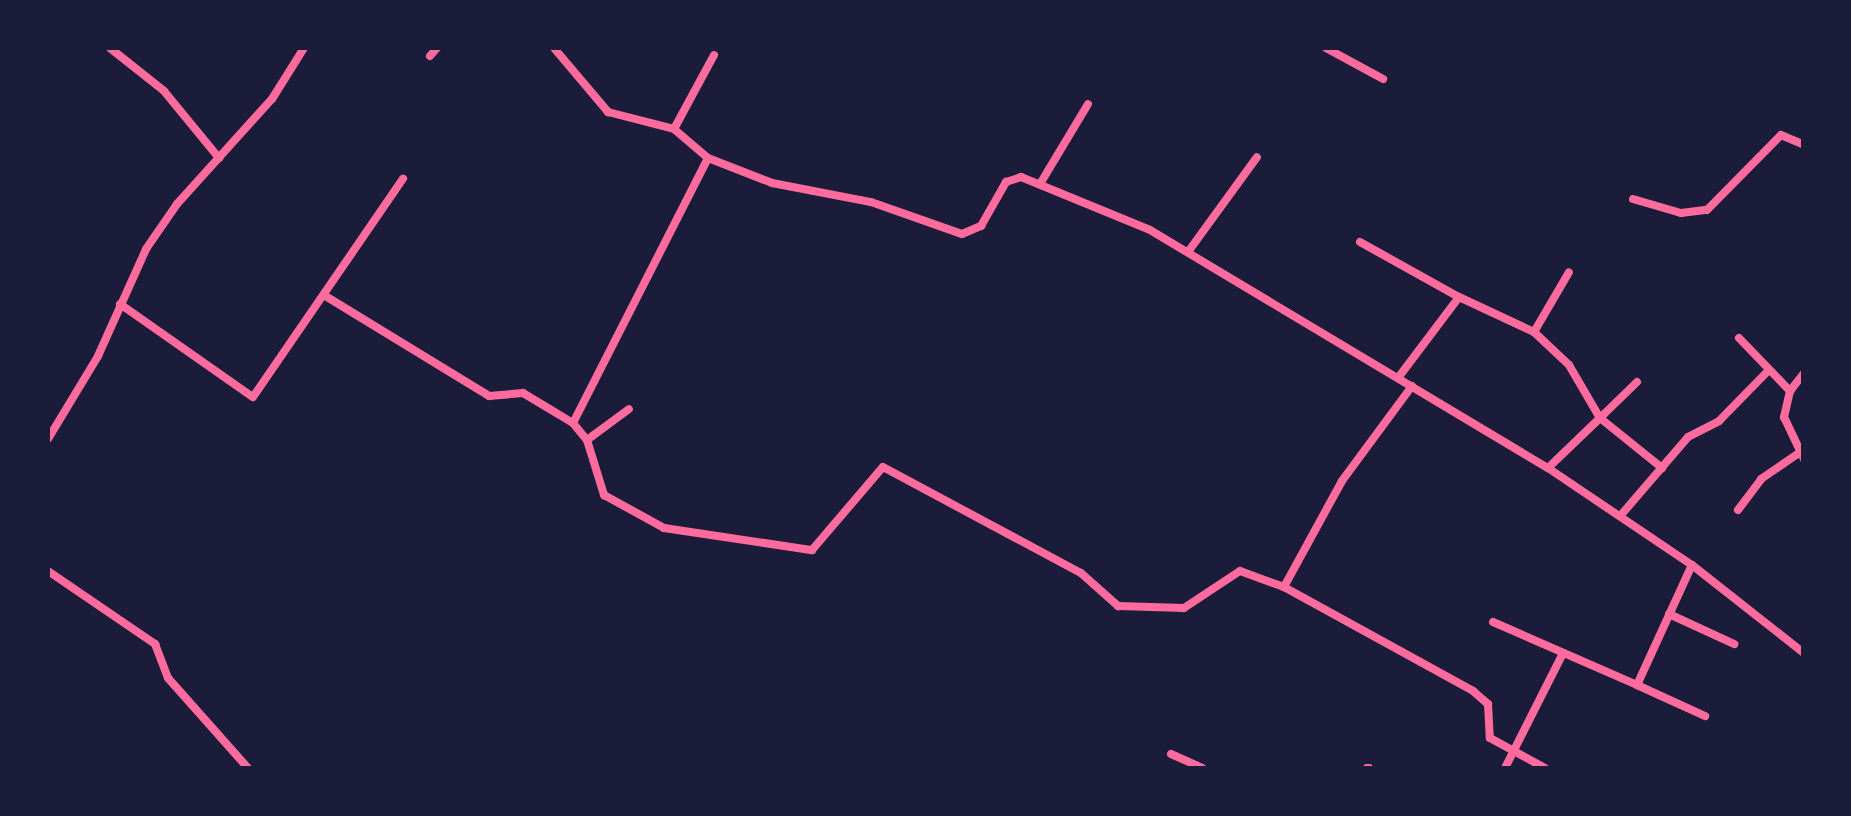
<!DOCTYPE html>
<html>
<head>
<meta charset="utf-8">
<style>
  body { margin:0 }
  #map { position:relative; width:1851px; height:816px; overflow:hidden; background:#1b1b3a; font-family:Karla,sans-serif }
  div>[style] { position:absolute }
  .minor>* { height:8px; margin:-4px; padding:0 4px; transform-origin:4px; border-radius:4px; background:#ff6b9d }
  span { translate:-50% -50%; white-space:nowrap; text-align:center; line-height:1.15; -webkit-text-stroke:10px #1b1b3a; paint-order:stroke }
  .frame { position:absolute; inset:0; border:50px solid #1b1b3a; pointer-events:none }
</style>
</head>
<body>
<div id="map">
  <div class="minor">
    <i style="left:110px;top:48px;width:69px;rotate:38.5deg"></i>
    <i style="left:164px;top:91px;width:87px;rotate:50.6deg"></i>
    <i style="left:554px;top:48px;width:84px;rotate:49.8deg"></i>
    <i style="left:608px;top:112px;width:68px;rotate:14.4deg"></i>
    <i style="left:674px;top:129px;width:45px;rotate:40.5deg"></i>
    <i style="left:708px;top:158px;width:69px;rotate:21.3deg"></i>
    <i style="left:772px;top:183px;width:101px;rotate:10.9deg"></i>
    <i style="left:871px;top:202px;width:96px;rotate:19.4deg"></i>
    <i style="left:962px;top:234px;width:21px;rotate:-23deg"></i>
    <i style="left:981px;top:226px;width:51px;rotate:-60.4deg"></i>
    <i style="left:1006px;top:182px;width:16px;rotate:-18deg"></i>
    <i style="left:1021px;top:177px;width:139px;rotate:22.3deg"></i>
    <i style="left:1150px;top:230px;width:464px;rotate:30.9deg"></i>
    <i style="left:1548px;top:468px;width:174px;rotate:34deg"></i>
    <i style="left:1692px;top:565px;width:142px;rotate:38.2deg"></i>
    <i style="left:1326px;top:48px;width:65px;rotate:28.5deg"></i>
    <i style="left:430px;top:56px;width:11px;rotate:-49deg"></i>
    <i style="left:674px;top:129px;width:84px;rotate:-61.6deg"></i>
    <i style="left:1040px;top:184px;width:93px;rotate:-59deg"></i>
    <i style="left:1633px;top:199px;width:50px;rotate:16.3deg"></i>
    <i style="left:1681px;top:213px;width:26px;rotate:-7deg"></i>
    <i style="left:1707px;top:210px;width:105px;rotate:-45.4deg"></i>
    <i style="left:1781px;top:135px;width:25px;rotate:23deg"></i>
    <i style="left:1360px;top:242px;width:113px;rotate:29.1deg"></i>
    <i style="left:1188px;top:252px;width:117px;rotate:-54deg"></i>
    <i style="left:327px;top:297px;width:190px;rotate:31.4deg"></i>
    <i style="left:489px;top:396px;width:34px;rotate:-5deg"></i>
    <i style="left:523px;top:393px;width:58px;rotate:31deg"></i>
    <i style="left:573px;top:423px;width:22px;rotate:51deg"></i>
    <i style="left:587px;top:440px;width:58px;rotate:72.8deg"></i>
    <i style="left:604px;top:495px;width:68px;rotate:28.8deg"></i>
    <i style="left:664px;top:528px;width:150px;rotate:8.5deg"></i>
    <i style="left:812px;top:550px;width:109px;rotate:-49.5deg"></i>
    <i style="left:883px;top:467px;width:225px;rotate:28.2deg"></i>
    <i style="left:1081px;top:573px;width:50px;rotate:41.7deg"></i>
    <i style="left:1118px;top:606px;width:66px;rotate:1.7deg"></i>
    <i style="left:1184px;top:608px;width:67px;rotate:-33.5deg"></i>
    <i style="left:1240px;top:571px;width:47px;rotate:20deg"></i>
    <i style="left:120px;top:304px;width:162px;rotate:35deg"></i>
    <i style="left:253px;top:397px;width:265px;rotate:-55.5deg"></i>
    <i style="left:1534px;top:332px;width:69px;rotate:-59.7deg"></i>
    <i style="left:1739px;top:338px;width:74px;rotate:46.1deg"></i>
    <i style="left:1790px;top:391px;width:27px;rotate:103deg"></i>
    <i style="left:1784px;top:417px;width:47px;rotate:64.5deg"></i>
    <i style="left:1398px;top:378px;width:101px;rotate:-53deg"></i>
    <i style="left:1459px;top:297px;width:83px;rotate:25deg"></i>
    <i style="left:1534px;top:332px;width:48px;rotate:43.3deg"></i>
    <i style="left:1569px;top:365px;width:61px;rotate:59.7deg"></i>
    <i style="left:1600px;top:418px;width:72px;rotate:136.1deg"></i>
    <i style="left:1637px;top:382px;width:52px;rotate:135.8deg"></i>
    <i style="left:1600px;top:418px;width:80px;rotate:38.9deg"></i>
    <i style="left:1412px;top:386px;width:118px;rotate:126.4deg"></i>
    <i style="left:1342px;top:481px;width:121px;rotate:118.7deg"></i>
    <i style="left:1284px;top:587px;width:216px;rotate:28.8deg"></i>
    <i style="left:1473px;top:691px;width:20px;rotate:41deg"></i>
    <i style="left:1488px;top:704px;width:34px;rotate:87deg"></i>
    <i style="left:1490px;top:738px;width:63px;rotate:28.6deg"></i>
    <i style="left:1790px;top:391px;width:23px;rotate:-52deg"></i>
    <i style="left:573px;top:423px;width:297px;rotate:-63deg"></i>
    <i style="left:48px;top:439px;width:97px;rotate:-58.9deg"></i>
    <i style="left:98px;top:356px;width:117px;rotate:-65.8deg"></i>
    <i style="left:146px;top:249px;width:55px;rotate:-55.4deg"></i>
    <i style="left:177px;top:204px;width:142px;rotate:-47.9deg"></i>
    <i style="left:272px;top:99px;width:60px;rotate:-57.9deg"></i>
    <i style="left:587px;top:440px;width:52px;rotate:-36.4deg"></i>
    <i style="left:1738px;top:510px;width:39px;rotate:-53deg"></i>
    <i style="left:1761px;top:479px;width:46px;rotate:-34.4deg"></i>
    <i style="left:1621px;top:515px;width:103px;rotate:-49.3deg"></i>
    <i style="left:1688px;top:437px;width:35px;rotate:-27deg"></i>
    <i style="left:1719px;top:421px;width:70px;rotate:-45.6deg"></i>
    <i style="left:48px;top:571px;width:130px;rotate:34.3deg"></i>
    <i style="left:155px;top:644px;width:36px;rotate:69deg"></i>
    <i style="left:168px;top:678px;width:120px;rotate:48.4deg"></i>
    <i style="left:1669px;top:614px;width:72px;rotate:24.8deg"></i>
    <i style="left:1493px;top:622px;width:157px;rotate:23.6deg"></i>
    <i style="left:1637px;top:685px;width:132px;rotate:-65.4deg"></i>
    <i style="left:1637px;top:685px;width:75px;rotate:24.5deg"></i>
    <i style="left:1171px;top:754px;width:34px;rotate:24deg"></i>
    <i style="left:1367px;top:768px;width:2px"></i>
    <i style="left:1505px;top:768px;width:129px;rotate:-63.2deg"></i>
  </div>
  <div class="frame"></div>
</div>
</body>
</html>
